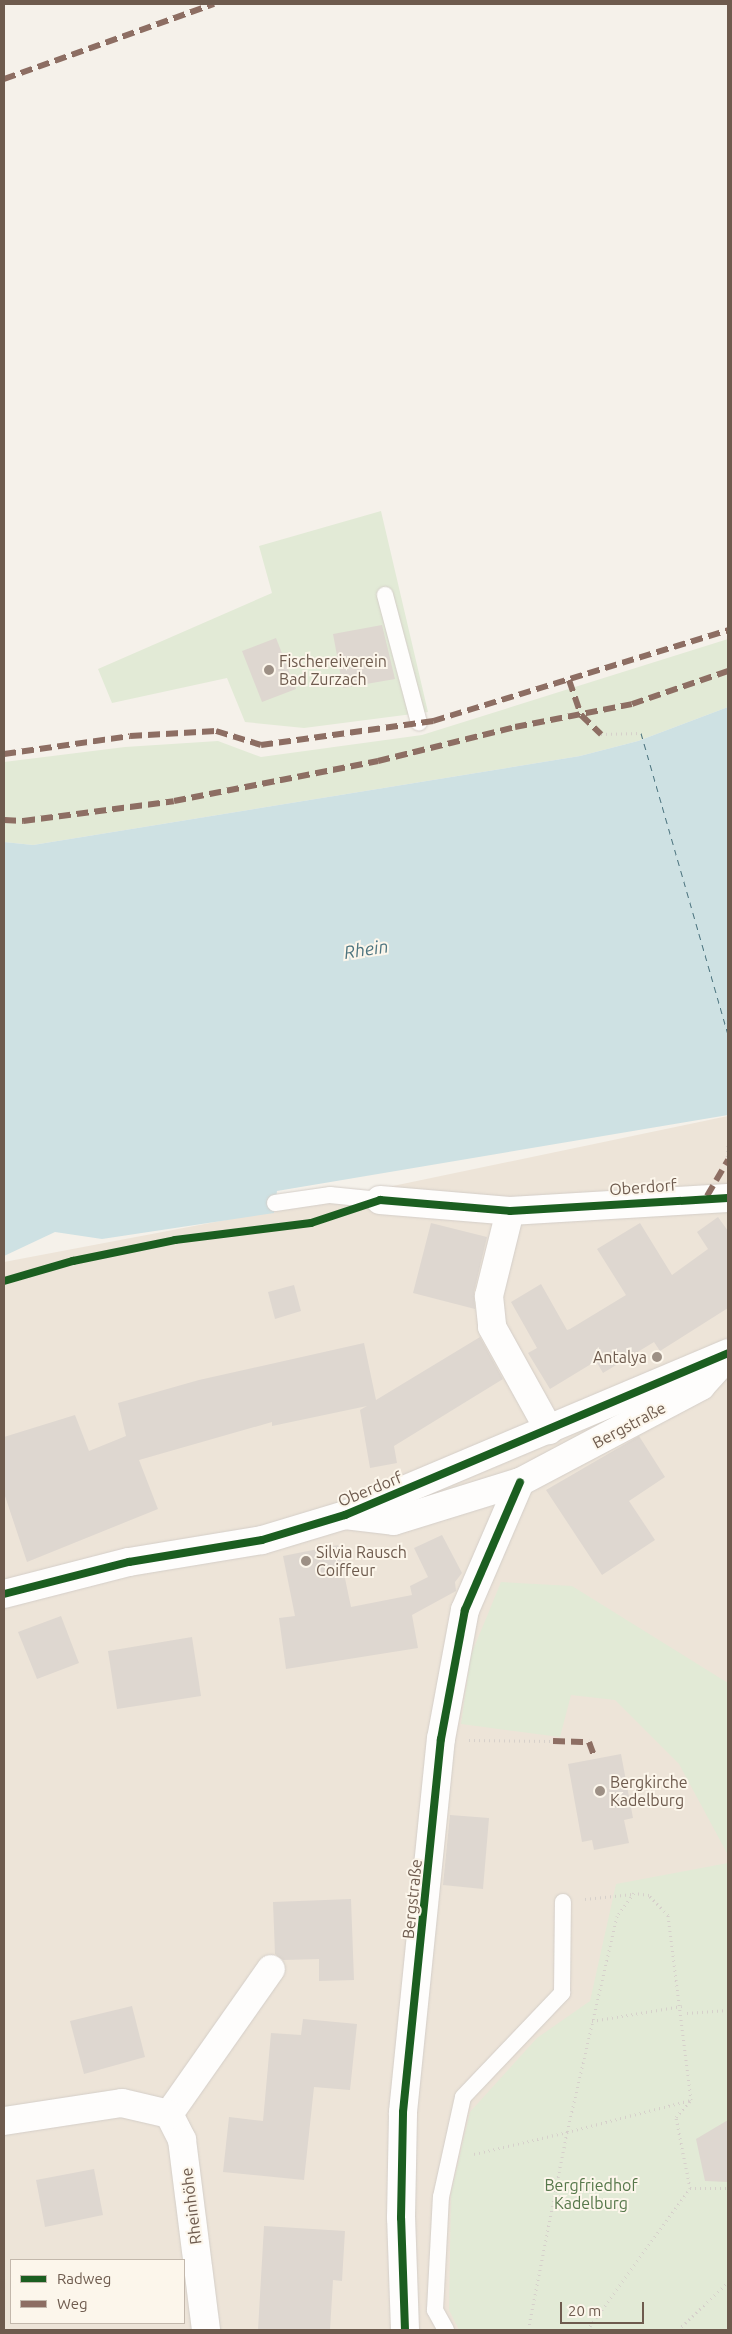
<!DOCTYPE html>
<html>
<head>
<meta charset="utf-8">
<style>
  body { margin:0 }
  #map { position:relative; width:732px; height:2334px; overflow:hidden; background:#f5f1ea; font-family:Ubuntu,sans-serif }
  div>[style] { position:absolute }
  .residential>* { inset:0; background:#ede4d8 }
  .green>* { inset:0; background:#e2ead6 }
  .water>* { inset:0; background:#cee1e3 }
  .ferry>* { height:1px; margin-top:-0.5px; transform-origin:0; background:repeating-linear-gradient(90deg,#4c747f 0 6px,transparent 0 11px) }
  .building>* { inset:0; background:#ded7d0 }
  .path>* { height:3px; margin-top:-1.5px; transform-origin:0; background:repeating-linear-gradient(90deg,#d6d0cb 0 1px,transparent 0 5px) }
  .roads { filter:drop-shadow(0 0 1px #d4cec8) drop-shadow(0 0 1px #d4cec8) }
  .service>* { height:16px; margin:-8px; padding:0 8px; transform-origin:8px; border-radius:8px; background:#fefdfc }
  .minor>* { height:28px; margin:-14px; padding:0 14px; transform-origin:14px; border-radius:14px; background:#fefdfc }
  .secondary>* { height:28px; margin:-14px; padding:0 14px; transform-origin:14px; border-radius:14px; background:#fefdfc }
  .quiet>* { height:6px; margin-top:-3px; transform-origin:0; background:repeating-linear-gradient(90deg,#8d6e63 0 12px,transparent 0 18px) }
  .cycleway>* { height:8px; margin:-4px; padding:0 4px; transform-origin:4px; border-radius:4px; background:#1b5e20 }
  .dots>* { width:14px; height:14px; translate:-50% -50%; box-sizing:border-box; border:2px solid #fcf6eb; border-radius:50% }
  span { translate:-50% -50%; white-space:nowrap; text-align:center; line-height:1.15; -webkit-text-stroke:4px #fcf6eb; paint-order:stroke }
  .poi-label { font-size:16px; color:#6e5b4e }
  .left { translate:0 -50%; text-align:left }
  .right { translate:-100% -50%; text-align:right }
  .street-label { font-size:16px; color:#6e5b4e }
  .park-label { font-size:16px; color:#57784b }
  .water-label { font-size:18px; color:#4c747f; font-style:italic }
  .frame { position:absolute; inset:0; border:5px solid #6e5b4e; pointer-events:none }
  .legend { position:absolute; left:10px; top:2259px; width:175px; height:65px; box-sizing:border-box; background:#fcf6eb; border:1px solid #c3b8ac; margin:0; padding:6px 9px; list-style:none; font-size:15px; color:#6e5b4e }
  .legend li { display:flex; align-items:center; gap:10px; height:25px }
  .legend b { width:25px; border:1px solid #c3b8ac }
  .scale { position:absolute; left:560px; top:2302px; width:84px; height:22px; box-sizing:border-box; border:2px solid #6e5b4e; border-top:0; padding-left:6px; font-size:15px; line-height:18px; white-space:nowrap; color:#6e5b4e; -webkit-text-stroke:4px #fcf6eb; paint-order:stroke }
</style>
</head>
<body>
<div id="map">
  <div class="residential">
    <i style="clip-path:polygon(evenodd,728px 1116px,728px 2266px,668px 2330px,4px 2330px,4px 1262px,278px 1210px,728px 1116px,11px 2260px,184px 2260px,184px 2323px,11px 2323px,11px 2260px)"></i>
  </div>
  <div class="green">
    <i style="clip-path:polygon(381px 511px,428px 712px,304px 728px,245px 722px,227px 678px,112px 703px,98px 669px,272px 593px,259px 546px)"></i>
    <i style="clip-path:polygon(728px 639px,728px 707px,638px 741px,580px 756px,33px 845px,4px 842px,4px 762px,125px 747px,218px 741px,261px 757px,422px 735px)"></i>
    <i style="clip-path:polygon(501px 1582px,572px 1586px,728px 1683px,728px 1855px,679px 1764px,615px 1700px,571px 1695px,560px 1737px,461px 1724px,471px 1655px)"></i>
    <i style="clip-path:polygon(728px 1863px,728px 2330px,459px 2330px,449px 2310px,451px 2194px,470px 2112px,537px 2038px,590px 2001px,616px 1884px)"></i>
  </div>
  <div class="water">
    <i style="clip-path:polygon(728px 707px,728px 1115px,277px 1191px,274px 1213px,102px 1239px,55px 1232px,4px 1256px,4px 842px,33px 845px,580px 756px,638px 741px)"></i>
  </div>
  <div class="ferry">
    <i style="left:641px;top:733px;width:314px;rotate:73.9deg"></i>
  </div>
  <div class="building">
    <i style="clip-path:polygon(382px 625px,395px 679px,343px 688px,333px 634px)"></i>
    <i style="clip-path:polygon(276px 638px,296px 689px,262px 702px,242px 651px)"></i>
    <i style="clip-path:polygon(718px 1217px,728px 1231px,728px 1308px,660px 1351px,654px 1342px,603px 1373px,596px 1361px,550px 1389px,528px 1353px,537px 1348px,511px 1302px,541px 1284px,567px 1330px,570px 1329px,626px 1295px,597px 1249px,640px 1223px,672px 1275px,708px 1249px,697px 1232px)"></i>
    <i style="clip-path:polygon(431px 1223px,487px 1237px,474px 1292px,475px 1309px,413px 1293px)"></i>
    <i style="clip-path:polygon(294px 1285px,301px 1311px,275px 1319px,268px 1292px)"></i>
    <i style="clip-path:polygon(480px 1337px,503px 1379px,394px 1446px,397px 1463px,370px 1468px,360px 1410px,367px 1406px,272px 1426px,272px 1422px,139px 1460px,158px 1509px,27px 1562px,4px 1493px,4px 1437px,75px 1415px,89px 1451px,126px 1436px,118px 1403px,199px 1380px,364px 1343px,376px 1400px)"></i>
    <i style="clip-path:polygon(639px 1436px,665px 1477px,629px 1501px,655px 1540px,602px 1575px,546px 1490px)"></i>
    <i style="clip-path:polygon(442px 1535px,462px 1573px,455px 1582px,456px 1591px,412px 1615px,418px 1648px,286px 1669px,279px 1618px,295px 1616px,283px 1556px,338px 1545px,351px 1607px,412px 1595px,410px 1586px,428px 1577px,414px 1548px)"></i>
    <i style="clip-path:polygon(61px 1616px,79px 1663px,37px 1679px,18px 1632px)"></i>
    <i style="clip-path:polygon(192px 1637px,201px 1696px,117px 1709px,108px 1651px)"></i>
    <i style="clip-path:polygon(621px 1754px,633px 1818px,624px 1820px,629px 1843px,594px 1850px,592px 1840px,582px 1842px,568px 1764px)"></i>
    <i style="clip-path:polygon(450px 1815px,489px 1818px,483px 1889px,443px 1885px)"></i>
    <i style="clip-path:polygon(351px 1899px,354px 1980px,319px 1981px,319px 1959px,283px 1960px,275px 1954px,273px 1902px)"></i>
    <i style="clip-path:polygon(132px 2006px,145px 2057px,84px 2074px,70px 2021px)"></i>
    <i style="clip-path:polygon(303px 2019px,357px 2024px,350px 2090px,314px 2087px,304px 2180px,223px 2172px,229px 2117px,263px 2121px,271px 2033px,301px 2035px)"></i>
    <i style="clip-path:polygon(728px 2120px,728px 2182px,705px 2181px,696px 2139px)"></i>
    <i style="clip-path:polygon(94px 2169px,103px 2215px,45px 2227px,36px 2180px)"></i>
    <i style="clip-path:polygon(264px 2226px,345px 2231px,342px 2281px,333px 2280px,330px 2330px,258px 2330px)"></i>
  </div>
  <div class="path">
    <i style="left:601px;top:734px;width:40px;rotate:-1.4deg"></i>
    <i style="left:727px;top:1162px;width:17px;rotate:-87deg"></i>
    <i style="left:469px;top:1740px;width:84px;rotate:0.7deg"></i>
    <i style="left:585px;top:1899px;width:48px;rotate:-5.9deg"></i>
    <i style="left:687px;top:2013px;width:41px;rotate:-4.2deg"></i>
    <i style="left:592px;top:2021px;width:91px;rotate:-9.5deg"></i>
    <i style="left:474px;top:2154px;width:96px;rotate:-13.3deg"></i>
    <i style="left:567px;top:2132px;width:128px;rotate:-14.5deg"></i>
    <i style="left:691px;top:2100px;width:186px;rotate:-97.1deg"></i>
    <i style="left:668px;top:1915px;width:28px;rotate:-134deg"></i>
    <i style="left:649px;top:1895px;width:15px;rotate:-172deg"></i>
    <i style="left:634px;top:1893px;width:29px;rotate:126deg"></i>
    <i style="left:617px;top:1916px;width:222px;rotate:103deg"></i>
    <i style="left:567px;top:2132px;width:202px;rotate:101.1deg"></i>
    <i style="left:690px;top:2188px;width:38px"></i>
    <i style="left:587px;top:2330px;width:175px;rotate:-54deg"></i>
    <i style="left:690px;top:2188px;width:72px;rotate:-101.2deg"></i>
    <i style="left:676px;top:2117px;width:23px;rotate:-49deg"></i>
    <i style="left:678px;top:2330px;width:69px;rotate:-43.8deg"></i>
  </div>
  <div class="roads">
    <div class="service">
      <i style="left:385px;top:595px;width:132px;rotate:75.1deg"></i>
      <i style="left:275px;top:1203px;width:56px;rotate:-8.3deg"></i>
      <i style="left:330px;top:1195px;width:50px;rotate:5.7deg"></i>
      <i style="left:446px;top:2330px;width:23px;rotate:-119deg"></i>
      <i style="left:435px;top:2310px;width:113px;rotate:-87deg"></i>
      <i style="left:441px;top:2197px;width:102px;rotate:-77.6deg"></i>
      <i style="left:463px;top:2097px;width:144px;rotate:-46.4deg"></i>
      <i style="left:562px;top:1993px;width:91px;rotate:-89.4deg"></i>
    </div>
    <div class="minor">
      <i style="left:380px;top:1200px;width:130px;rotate:4.8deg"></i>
      <i style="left:510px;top:1211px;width:218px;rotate:-3.4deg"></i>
      <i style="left:510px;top:1211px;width:88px;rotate:103.9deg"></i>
      <i style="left:489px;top:1296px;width:31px;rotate:84deg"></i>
      <i style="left:492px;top:1327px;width:118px;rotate:61deg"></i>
      <i style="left:345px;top:1515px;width:49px;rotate:7deg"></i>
      <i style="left:394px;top:1521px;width:132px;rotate:-17.2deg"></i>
      <i style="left:520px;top:1482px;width:205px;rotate:-27.9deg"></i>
      <i style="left:701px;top:1386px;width:40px;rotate:-48deg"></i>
      <i style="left:169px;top:2114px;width:177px;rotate:-54.9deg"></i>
      <i style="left:4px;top:2121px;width:119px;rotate:-8.7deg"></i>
      <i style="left:122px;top:2103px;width:48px;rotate:13.2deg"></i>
      <i style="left:169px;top:2114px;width:29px;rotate:63deg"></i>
      <i style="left:182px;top:2140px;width:192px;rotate:82.8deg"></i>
      <i style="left:405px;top:2330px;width:112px;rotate:-92deg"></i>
      <i style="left:401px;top:2218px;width:106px;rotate:-88.9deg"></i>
      <i style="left:403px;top:2112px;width:375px;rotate:-84.2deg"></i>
      <i style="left:441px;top:1739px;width:131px;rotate:-79.5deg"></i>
      <i style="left:465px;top:1610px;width:139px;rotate:-66.7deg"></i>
    </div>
    <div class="secondary">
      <i style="left:4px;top:1594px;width:129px;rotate:-14.4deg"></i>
      <i style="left:129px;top:1562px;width:135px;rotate:-9.4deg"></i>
      <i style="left:262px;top:1540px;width:87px;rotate:-16.8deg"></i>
      <i style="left:345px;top:1515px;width:416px;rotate:-22.9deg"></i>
    </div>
  </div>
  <div class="quiet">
    <i style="left:4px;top:79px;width:223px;rotate:-19.7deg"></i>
    <i style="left:569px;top:680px;width:37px;rotate:71deg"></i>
    <i style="left:581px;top:715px;width:28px;rotate:44deg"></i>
    <i style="left:4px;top:754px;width:127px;rotate:-8.1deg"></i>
    <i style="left:130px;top:736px;width:86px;rotate:-3.3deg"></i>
    <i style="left:216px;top:731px;width:47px;rotate:17.3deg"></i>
    <i style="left:261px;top:745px;width:174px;rotate:-7.9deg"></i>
    <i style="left:433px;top:721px;width:309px;rotate:-17.1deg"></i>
    <i style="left:4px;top:820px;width:19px;rotate:3deg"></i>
    <i style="left:23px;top:821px;width:152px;rotate:-7.5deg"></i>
    <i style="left:174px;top:801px;width:208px;rotate:-11.1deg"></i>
    <i style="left:378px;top:761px;width:141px;rotate:-13.9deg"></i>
    <i style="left:515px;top:727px;width:119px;rotate:-11.1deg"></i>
    <i style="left:632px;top:704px;width:102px;rotate:-19deg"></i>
    <i style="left:707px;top:1196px;width:42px;rotate:-59.7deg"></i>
    <i style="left:553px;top:1741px;width:36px;rotate:2deg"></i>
    <i style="left:589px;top:1742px;width:15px;rotate:70deg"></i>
  </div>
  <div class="cycleway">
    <i style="left:4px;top:1281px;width:72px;rotate:-16.2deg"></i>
    <i style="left:73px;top:1261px;width:104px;rotate:-11.6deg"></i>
    <i style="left:175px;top:1240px;width:137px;rotate:-7.1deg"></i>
    <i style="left:311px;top:1223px;width:73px;rotate:-18.4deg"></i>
    <i style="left:380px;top:1200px;width:130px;rotate:4.8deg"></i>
    <i style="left:510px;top:1211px;width:218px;rotate:-3.4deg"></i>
    <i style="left:4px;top:1594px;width:129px;rotate:-14.4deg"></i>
    <i style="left:129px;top:1562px;width:135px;rotate:-9.4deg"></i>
    <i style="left:262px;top:1540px;width:87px;rotate:-16.8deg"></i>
    <i style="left:345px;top:1515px;width:416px;rotate:-22.9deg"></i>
    <i style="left:405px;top:2330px;width:112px;rotate:-92deg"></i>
    <i style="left:401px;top:2218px;width:106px;rotate:-88.9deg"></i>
    <i style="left:403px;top:2112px;width:375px;rotate:-84.2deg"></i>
    <i style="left:441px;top:1739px;width:131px;rotate:-79.5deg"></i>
    <i style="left:465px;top:1610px;width:139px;rotate:-66.7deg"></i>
  </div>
  <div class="dots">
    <i style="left:269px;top:670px;background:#9d9085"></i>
    <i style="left:657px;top:1357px;background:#9d9085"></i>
    <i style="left:306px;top:1561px;background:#9d9085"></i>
    <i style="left:600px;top:1791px;background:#9d9085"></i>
  </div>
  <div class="poi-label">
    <span class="left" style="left:279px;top:670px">Fischereiverein<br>Bad Zurzach</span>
    <span class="right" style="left:647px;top:1357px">Antalya</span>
    <span class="left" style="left:316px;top:1561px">Silvia Rausch<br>Coiffeur</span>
    <span class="left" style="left:610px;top:1791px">Bergkirche<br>Kadelburg</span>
  </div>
  <div class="street-label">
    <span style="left:643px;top:1187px;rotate:-4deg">Oberdorf</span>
    <span style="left:629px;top:1425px;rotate:-28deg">Bergstraße</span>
    <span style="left:370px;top:1489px;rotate:-22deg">Oberdorf</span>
    <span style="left:412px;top:1899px;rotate:-84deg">Bergstraße</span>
    <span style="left:191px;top:2206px;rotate:-97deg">Rheinhöhe</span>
  </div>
  <div class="park-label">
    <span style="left:591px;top:2194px">Bergfriedhof<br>Kadelburg</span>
  </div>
  <div class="water-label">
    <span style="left:366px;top:949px;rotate:-9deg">Rhein</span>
  </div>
  <div class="frame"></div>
  <ul class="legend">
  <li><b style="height:6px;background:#1b5e20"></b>Radweg</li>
  <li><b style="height:6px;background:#8d6e63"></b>Weg</li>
  </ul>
  <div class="scale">20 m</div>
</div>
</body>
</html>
